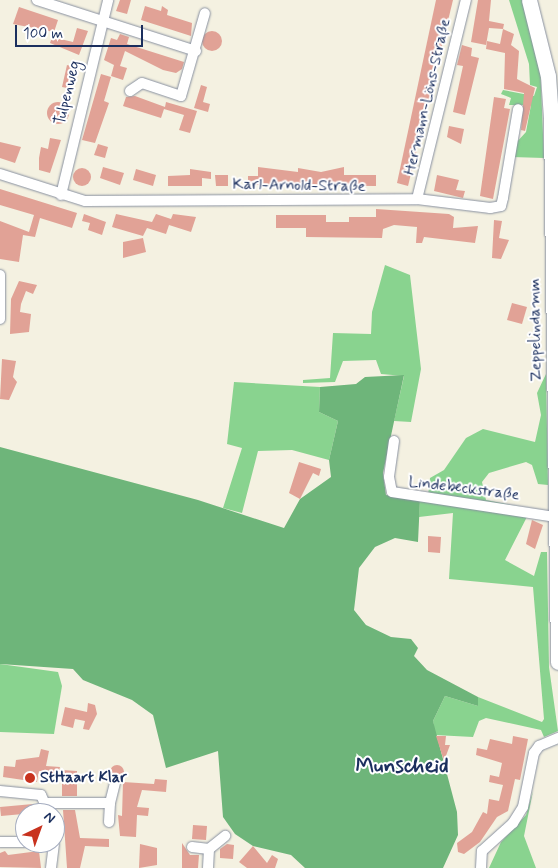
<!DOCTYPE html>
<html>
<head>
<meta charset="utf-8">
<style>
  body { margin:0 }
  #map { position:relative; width:558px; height:868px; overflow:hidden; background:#f4f1e1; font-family:Mynerve,sans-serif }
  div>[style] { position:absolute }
  .green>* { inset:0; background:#89d38f }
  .forest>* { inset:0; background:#6eb57a }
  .building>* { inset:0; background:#e1a296 }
  .round { border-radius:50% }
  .roads { filter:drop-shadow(0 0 1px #8890a0) drop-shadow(0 0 1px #8890a0) }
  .minor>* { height:10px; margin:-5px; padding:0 5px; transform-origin:5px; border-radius:5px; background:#fff }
  .primary>* { height:15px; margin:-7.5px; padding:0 7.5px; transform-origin:7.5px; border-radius:7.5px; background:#fff }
  .dots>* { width:14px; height:14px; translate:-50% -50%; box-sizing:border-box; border:2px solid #fff; border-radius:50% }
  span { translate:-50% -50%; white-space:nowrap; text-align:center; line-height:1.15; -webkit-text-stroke:4px #fff; paint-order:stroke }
  .street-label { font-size:16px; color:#1b2f5e }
  .poi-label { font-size:16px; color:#1b2f5e; font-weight:700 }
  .left { translate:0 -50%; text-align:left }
  .district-label { font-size:21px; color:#1b2f5e; font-weight:700 }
  .north { position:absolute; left:15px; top:803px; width:50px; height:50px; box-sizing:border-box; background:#fff; border:1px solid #a4acbf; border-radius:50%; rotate:42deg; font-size:14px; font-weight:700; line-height:20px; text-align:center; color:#1b2f5e }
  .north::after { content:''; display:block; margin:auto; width:18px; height:22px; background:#c8321e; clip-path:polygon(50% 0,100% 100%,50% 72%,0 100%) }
  .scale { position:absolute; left:15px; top:25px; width:128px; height:22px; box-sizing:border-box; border:2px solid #1b2f5e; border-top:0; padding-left:6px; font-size:15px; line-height:18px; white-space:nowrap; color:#1b2f5e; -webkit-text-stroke:4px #fff; paint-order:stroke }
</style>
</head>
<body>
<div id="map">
  <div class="green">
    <i style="clip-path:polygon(509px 0,522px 0,540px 63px,544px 158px,512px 157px,515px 144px,526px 132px,531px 105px,509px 105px,511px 98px,501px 94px,503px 90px,534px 96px,537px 87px,530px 85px,529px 64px)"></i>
    <i style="clip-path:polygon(385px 265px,410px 275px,421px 369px,411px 422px,394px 421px,404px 376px,381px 374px,376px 360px,343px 361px,335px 382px,303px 383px,303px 380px,330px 378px,333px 333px,371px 334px,372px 312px)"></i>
    <i style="clip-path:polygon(546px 374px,548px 485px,538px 484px,532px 465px,526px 462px,489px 473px,482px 482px,486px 500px,531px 509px,505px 560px,534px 576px,541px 552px,547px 552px,549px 667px,558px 731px,544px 737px,541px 730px,486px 718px,479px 721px,473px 737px,435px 735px,433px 721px,445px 696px,478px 706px,478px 697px,542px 722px,544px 719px,533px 587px,449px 579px,453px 513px,419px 517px,420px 500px,428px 495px,430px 478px,444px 470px,466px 438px,483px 429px,535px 442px,541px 415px,537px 393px)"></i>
    <i style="clip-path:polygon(234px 382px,320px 387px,319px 412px,338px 421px,329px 460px,292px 450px,258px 451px,242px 513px,223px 508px,242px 448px,227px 444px)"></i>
    <i style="clip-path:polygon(0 664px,58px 672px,62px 686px,54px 734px,0 732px)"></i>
    <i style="clip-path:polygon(533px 791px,524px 836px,536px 868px,489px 868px,501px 842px,526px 815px)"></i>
  </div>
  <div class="forest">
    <i style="clip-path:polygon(404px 375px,383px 473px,386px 495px,420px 500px,418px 542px,395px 538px,375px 547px,359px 568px,354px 610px,366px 625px,391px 637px,411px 639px,418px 648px,414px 656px,427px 670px,478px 697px,478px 706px,445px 696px,433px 721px,457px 812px,458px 835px,443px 868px,305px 868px,291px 855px,253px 846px,235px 834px,223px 817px,218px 751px,166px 768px,153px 715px,132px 700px,83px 680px,73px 669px,0 664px,0 447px,198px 500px,284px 528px,300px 499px,331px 477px,329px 460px,338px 421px,319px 412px,320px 387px,356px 384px,365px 377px)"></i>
  </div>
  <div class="building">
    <i style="clip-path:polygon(120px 0,131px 0,127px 14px,116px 11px)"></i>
    <i style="clip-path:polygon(436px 0,453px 0,408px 186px,397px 183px)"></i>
    <i style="clip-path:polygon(478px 0,491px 0,489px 21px,504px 24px,503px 29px,514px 34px,511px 45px,519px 51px,517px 79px,535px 88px,525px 131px,521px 130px,524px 93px,504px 89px,505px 53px,486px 49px,487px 41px,500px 44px,503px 29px,489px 28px,486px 45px,471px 42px)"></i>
    <i style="clip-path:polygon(145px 6px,161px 11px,162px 6px,168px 10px,167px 15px,192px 23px,191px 36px,141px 20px)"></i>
    <i style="clip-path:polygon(19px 7px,58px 20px,54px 32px,13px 24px)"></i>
    <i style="clip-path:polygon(77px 28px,88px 31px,79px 55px,50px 43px,52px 37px,73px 42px)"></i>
    <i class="round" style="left:202px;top:31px;width:20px;height:20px"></i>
    <i style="clip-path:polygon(120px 34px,129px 37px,127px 44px,184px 62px,182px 69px,176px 73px,163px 70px,125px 51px,120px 66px,127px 68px,123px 80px,111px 76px,114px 65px,104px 60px,111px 38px,117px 40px)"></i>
    <i style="clip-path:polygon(462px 45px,472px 48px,471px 56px,479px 58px,465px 115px,453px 112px,463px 66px,457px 65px)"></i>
    <i style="clip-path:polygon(67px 65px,78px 68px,72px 89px,62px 87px)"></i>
    <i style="clip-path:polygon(101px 74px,111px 77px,104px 101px,109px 103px,95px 143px,82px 140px)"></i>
    <i style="clip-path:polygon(201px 85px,207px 87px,203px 102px,210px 104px,208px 112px,194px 108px)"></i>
    <i style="clip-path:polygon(135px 96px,165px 107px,166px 102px,197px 111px,190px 133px,179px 130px,184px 115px,164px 109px,161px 118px,123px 106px,126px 97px)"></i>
    <i style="clip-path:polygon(494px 97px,506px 99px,504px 108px,510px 109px,493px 199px,480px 196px)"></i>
    <i class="round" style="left:47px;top:102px;width:22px;height:22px"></i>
    <i style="clip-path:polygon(449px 126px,464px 129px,461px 144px,447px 137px)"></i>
    <i style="clip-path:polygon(50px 138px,61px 140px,50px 173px,39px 170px,39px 158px,41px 147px,48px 149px)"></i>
    <i style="clip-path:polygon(0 142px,21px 147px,15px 163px,0 158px)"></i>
    <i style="clip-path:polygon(98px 144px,108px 147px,105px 158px,94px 155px)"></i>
    <i style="clip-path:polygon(103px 167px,124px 173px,120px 185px,100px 178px)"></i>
    <i style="clip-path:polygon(258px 167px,298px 172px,298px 168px,321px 172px,344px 167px,344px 175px,376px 175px,376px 186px,248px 185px,248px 176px,258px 176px)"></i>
    <i class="round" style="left:73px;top:168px;width:18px;height:18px"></i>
    <i style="clip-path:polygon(136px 169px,156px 175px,153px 186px,133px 180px)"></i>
    <i style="clip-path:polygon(190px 169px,211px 172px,211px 179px,202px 178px,202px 186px,168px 186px,168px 176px,190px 175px)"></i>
    <i style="clip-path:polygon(215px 175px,228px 175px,228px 186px,216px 186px)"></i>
    <i style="clip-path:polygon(437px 175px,459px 180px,456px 190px,465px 191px,463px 198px,434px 191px)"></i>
    <i style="clip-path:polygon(0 189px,77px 213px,72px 228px,40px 218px,35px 237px,23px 235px,19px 262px,0 259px,0 221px,29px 232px,34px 215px,0 205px)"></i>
    <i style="clip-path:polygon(376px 209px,449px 214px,454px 217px,453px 228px,478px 226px,475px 243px,424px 237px,422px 243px,416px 243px,417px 227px,394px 225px,383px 229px,382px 238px,306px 237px,306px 228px,276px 228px,276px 215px,326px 215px,326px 222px,349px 222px,349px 217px,376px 217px)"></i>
    <i style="clip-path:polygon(84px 214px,106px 222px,102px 235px,88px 230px,90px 223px,82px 221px)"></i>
    <i style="clip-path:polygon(116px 214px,152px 222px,156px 214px,171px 219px,173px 214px,196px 217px,191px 232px,169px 225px,166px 234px,147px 228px,143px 236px,112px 227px)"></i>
    <i style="clip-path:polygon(494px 220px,502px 221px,499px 238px,509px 240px,501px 259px,492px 258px)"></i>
    <i style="clip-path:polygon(143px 238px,146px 252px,123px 258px,123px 242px)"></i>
    <i style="clip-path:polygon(19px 281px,37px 285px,33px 294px,26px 291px,21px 304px,20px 312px,31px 314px,29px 332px,10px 334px,11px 299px)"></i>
    <i style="clip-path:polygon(512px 303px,527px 307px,522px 324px,507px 320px)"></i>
    <i style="clip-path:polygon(2px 359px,16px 361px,13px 377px,17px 382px,9px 400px,0 399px)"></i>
    <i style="clip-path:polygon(299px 462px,321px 469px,319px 476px,313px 473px,300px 499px,289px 493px)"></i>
    <i style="clip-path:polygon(532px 520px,543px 525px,535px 549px,526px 544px)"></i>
    <i style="clip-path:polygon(428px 536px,441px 537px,440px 553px,428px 552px)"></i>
    <i style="clip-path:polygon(88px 703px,95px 705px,97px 714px,89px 730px,83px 729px,85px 721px,75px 719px,73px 728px,61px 725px,65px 707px,87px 712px)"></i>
    <i style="clip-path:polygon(436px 736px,446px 736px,445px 745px,450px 745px,444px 761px)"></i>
    <i style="clip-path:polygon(513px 736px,528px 739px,520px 780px,515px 779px,508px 811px,497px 817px,480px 842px,464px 854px,458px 852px,457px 843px,472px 832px,483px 812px,487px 814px,489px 799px,499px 801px,503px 785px,489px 782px,490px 775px,499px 777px,502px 763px,476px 755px,477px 748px,487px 750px,490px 739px,512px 744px)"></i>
    <i style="clip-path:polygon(41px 749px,49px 751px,46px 766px,60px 767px,58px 774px,39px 771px,37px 782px,3px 777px,4px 766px,15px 767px,16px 760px,39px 757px)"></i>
    <i class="round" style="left:110px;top:765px;width:14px;height:14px"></i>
    <i style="clip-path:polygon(62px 770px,77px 771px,77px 796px,62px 796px)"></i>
    <i style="clip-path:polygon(155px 779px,167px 780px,166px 792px,142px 790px,137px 807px,149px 808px,148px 816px,137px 815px,136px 837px,120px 836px,118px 815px,122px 816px,123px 782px,154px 784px)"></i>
    <i style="clip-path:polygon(33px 804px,34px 813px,1px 816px,0 807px)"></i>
    <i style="clip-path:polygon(63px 810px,75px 810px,80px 838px,109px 839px,109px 847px,85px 846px,80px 868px,67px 868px)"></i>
    <i style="clip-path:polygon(193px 825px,207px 826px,206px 840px,192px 839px)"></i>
    <i style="clip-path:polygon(182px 843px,190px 855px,199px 855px,198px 868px,182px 868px)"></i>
    <i style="clip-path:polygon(140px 844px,157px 848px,157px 865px,139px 868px)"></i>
    <i style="clip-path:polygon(227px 844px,234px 845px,233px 859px,220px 858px,220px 849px)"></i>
    <i style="clip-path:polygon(253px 846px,267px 863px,272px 855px,278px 859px,275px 868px,247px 868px,239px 862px)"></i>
    <i style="clip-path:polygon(5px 851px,8px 855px,39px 851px,41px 868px,0 867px,0 853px)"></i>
  </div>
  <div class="roads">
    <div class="minor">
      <i style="left:37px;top:0;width:167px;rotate:17.8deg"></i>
      <i style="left:130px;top:91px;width:14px;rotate:-34deg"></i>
      <i style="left:142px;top:83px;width:41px;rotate:18.4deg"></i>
      <i style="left:181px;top:96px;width:86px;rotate:-73.9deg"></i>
      <i style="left:0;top:174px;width:89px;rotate:17.6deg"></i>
      <i style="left:85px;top:201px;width:332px;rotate:-0.3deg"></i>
      <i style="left:417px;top:199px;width:74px;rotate:7deg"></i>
      <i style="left:490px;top:208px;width:11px;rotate:-10deg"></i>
      <i style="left:501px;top:206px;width:8px;rotate:-76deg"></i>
      <i style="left:503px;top:198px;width:90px;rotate:-80.4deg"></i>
      <i style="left:61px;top:195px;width:201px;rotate:-76.4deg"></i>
      <i style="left:417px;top:199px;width:205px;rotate:-76.2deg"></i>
      <i style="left:0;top:275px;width:44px;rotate:90deg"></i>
      <i style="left:394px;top:441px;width:36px;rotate:98deg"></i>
      <i style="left:389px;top:477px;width:15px;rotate:79deg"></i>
      <i style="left:392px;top:492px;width:166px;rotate:8.7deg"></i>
      <i style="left:0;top:791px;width:41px;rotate:5.6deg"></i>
      <i style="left:41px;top:795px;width:20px;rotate:66deg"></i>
      <i style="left:47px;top:803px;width:63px"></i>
      <i style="left:110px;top:803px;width:21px;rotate:-76deg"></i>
      <i style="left:109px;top:822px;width:19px;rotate:-87deg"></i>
      <i style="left:0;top:842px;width:25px"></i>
      <i style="left:192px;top:847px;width:17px;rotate:7deg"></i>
      <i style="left:209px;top:849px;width:19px;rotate:93deg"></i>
      <i style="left:209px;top:849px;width:21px;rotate:-39deg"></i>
      <i style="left:51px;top:868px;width:25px;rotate:-83deg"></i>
      <i style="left:481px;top:868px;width:17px;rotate:-87deg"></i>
      <i style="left:482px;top:851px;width:42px;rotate:-42.1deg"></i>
      <i style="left:513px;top:823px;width:19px;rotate:-58deg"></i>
      <i style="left:523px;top:807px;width:55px;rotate:-78.5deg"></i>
      <i style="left:534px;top:753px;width:9px;rotate:-54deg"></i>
      <i style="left:539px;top:746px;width:21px;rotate:-23deg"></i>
    </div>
    <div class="primary">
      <i style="left:529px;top:0;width:78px;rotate:76deg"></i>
      <i style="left:548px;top:76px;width:42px;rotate:85.9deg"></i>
      <i style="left:551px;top:118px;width:544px;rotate:89.26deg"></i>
    </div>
  </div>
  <div class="dots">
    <i style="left:30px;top:778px;background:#c8321e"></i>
  </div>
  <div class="street-label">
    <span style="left:68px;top:93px;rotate:-76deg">Tulpenweg</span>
    <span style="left:428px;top:97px;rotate:-77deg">Hermann-Löns-Straße</span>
    <span style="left:299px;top:186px;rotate:1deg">Karl-Arnold-Straße</span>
    <span style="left:536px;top:330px;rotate:-91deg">Zeppelindamm</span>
    <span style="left:464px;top:489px;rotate:7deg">Lindebeckstraße</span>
  </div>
  <div class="poi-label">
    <span class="left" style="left:40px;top:778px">StHaart Klar</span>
  </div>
  <div class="district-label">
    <span style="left:402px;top:766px">Munscheid</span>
  </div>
  <div class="north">N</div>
  <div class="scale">100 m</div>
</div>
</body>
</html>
